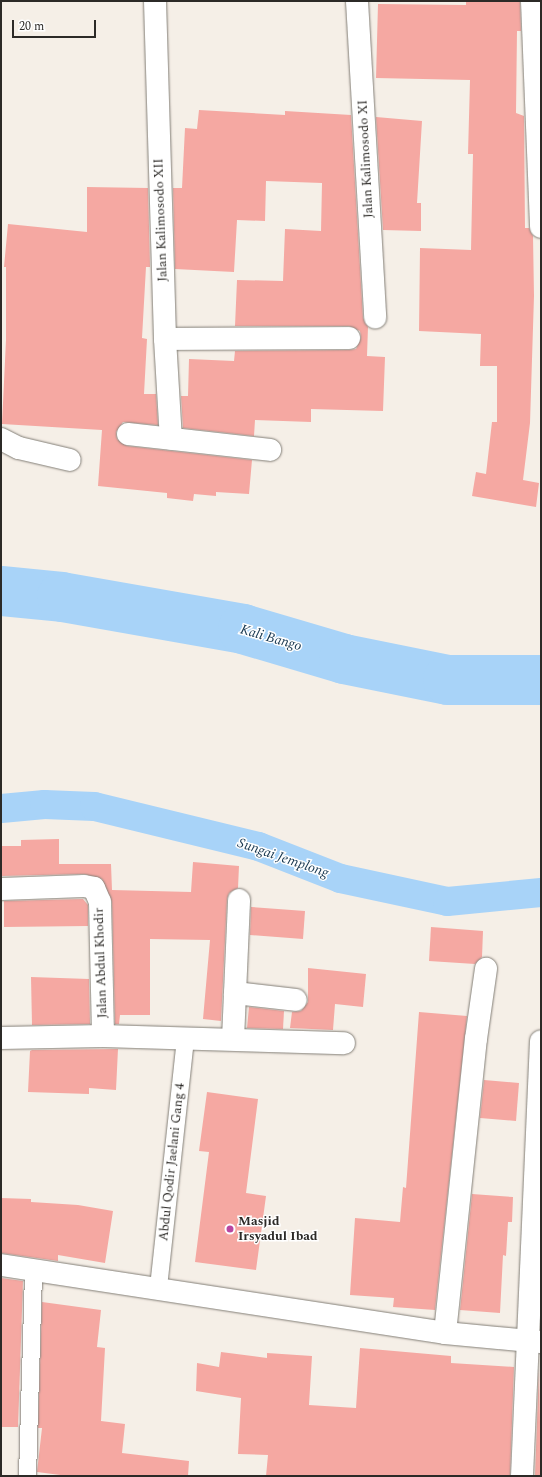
<!DOCTYPE html>
<html>
<head>
<meta charset="utf-8">
<style>
  body { margin:0 }
  #map { position:relative; width:542px; height:1477px; overflow:hidden; background:#f5efe7; font-family:Spectral,serif }
  div>[style] { position:absolute }
  .canal>* { height:29px; margin:-14.5px; padding:0 14.5px; transform-origin:14.5px; border-radius:14.5px; background:#a8d3f8 }
  .river>* { height:50px; margin:-25px; padding:0 25px; transform-origin:25px; border-radius:25px; background:#a8d3f8 }
  .building>* { inset:0; background:#f5a8a2 }
  .roads { filter:drop-shadow(0 0 1px #837f77) drop-shadow(0 0 1px #837f77) }
  .lane>* { height:17px; margin:-8.5px; padding:0 8.5px; transform-origin:8.5px; border-radius:8.5px; background:#fff }
  .street>* { height:22px; margin:-11px; padding:0 11px; transform-origin:11px; border-radius:11px; background:#fff }
  .dots>* { width:11px; height:11px; translate:-50% -50%; box-sizing:border-box; border:2px solid #fff; border-radius:50% }
  span { translate:-50% -50%; white-space:nowrap; text-align:center; line-height:1.15; -webkit-text-stroke:3px #fff; paint-order:stroke }
  .street-label { font-size:13px; color:#2c2a27 }
  .poi-label { font-size:13px; color:#2c2a27; font-weight:700 }
  .left { translate:0 -50%; text-align:left }
  .water-label { font-size:14px; color:#16364f; font-style:italic }
  .frame { position:absolute; inset:0; border:2px solid #2c2a27; pointer-events:none }
  .scale { position:absolute; left:12px; top:20px; width:84px; height:18px; box-sizing:border-box; border:2px solid #2c2a27; border-top:0; padding-left:5px; font-size:12px; line-height:14px; white-space:nowrap; color:#2c2a27; -webkit-text-stroke:3px #fff; paint-order:stroke }
</style>
</head>
<body>
<div id="map">
  <div class="canal">
    <i style="left:1px;top:808px;width:43px;rotate:-5.3deg"></i>
    <i style="left:44px;top:804px;width:50px;rotate:2.3deg"></i>
    <i style="left:94px;top:806px;width:169px;rotate:13.7deg"></i>
    <i style="left:258px;top:846px;width:88px;rotate:21.3deg"></i>
    <i style="left:340px;top:878px;width:109px;rotate:12.1deg"></i>
    <i style="left:447px;top:901px;width:94px;rotate:-5.5deg"></i>
  </div>
  <div class="river">
    <i style="left:1px;top:591px;width:61px;rotate:5.6deg"></i>
    <i style="left:62px;top:597px;width:184px;rotate:10deg"></i>
    <i style="left:243px;top:629px;width:105px;rotate:16.5deg"></i>
    <i style="left:344px;top:659px;width:106px;rotate:11.4deg"></i>
    <i style="left:448px;top:680px;width:93px"></i>
  </div>
  <div class="building">
    <i style="clip-path:polygon(466px 1px,520px 1px,521px 31px,517px 31px,516px 113px,524px 116px,525px 228px,529px 228px,533px 236px,534px 296px,530px 423px,523px 480px,539px 483px,536px 507px,472px 496px,476px 472px,486px 474px,492px 422px,497px 422px,497px 366px,480px 366px,481px 334px,419px 331px,420px 248px,471px 250px,473px 154px,468px 154px,470px 80px,376px 78px,378px 4px,466px 5px)"></i>
    <i style="clip-path:polygon(199px 110px,285px 115px,285px 111px,351px 115px,363px 318px,368px 327px,367px 356px,385px 357px,383px 411px,311px 409px,311px 422px,255px 420px,254px 436px,183px 428px,181px 396px,188px 396px,189px 359px,234px 361px,235px 351px,349px 350px,356px 349px,361px 338px,360px 331px,349px 326px,235px 326px,237px 280px,283px 281px,285px 229px,321px 231px,322px 183px,266px 181px,265px 221px,237px 220px,234px 272px,175px 269px,173px 188px,182px 188px,185px 128px,197px 129px)"></i>
    <i style="clip-path:polygon(376px 117px,422px 121px,417px 203px,421px 203px,421px 231px,383px 230px)"></i>
    <i style="clip-path:polygon(87px 187px,148px 188px,150px 267px,146px 267px,142px 338px,147px 339px,144px 394px,156px 394px,158px 425px,123px 422px,116px 432px,117px 439px,127px 446px,252px 460px,249px 494px,216px 492px,216px 496px,194px 494px,193px 501px,167px 498px,167px 493px,98px 486px,102px 430px,2px 424px,6px 340px,6px 267px,4px 267px,8px 224px,87px 232px)"></i>
    <i style="clip-path:polygon(59px 839px,59px 864px,111px 864px,112px 890px,191px 892px,193px 862px,239px 866px,238px 888px,229px 893px,227px 899px,221px 1021px,203px 1019px,210px 940px,150px 939px,150px 1015px,120px 1015px,119px 1024px,115px 1024px,112px 902px,102px 879px,84px 874px,1px 876px,1px 846px,21px 846px,21px 840px)"></i>
    <i style="clip-path:polygon(83px 899px,88px 905px,88px 926px,4px 927px,4px 901px)"></i>
    <i style="clip-path:polygon(251px 907px,305px 911px,303px 939px,250px 935px)"></i>
    <i style="clip-path:polygon(431px 927px,483px 931px,482px 957px,475px 964px,429px 961px)"></i>
    <i style="clip-path:polygon(308px 968px,366px 974px,363px 1007px,335px 1004px,333px 1030px,290px 1028px,292px 1012px,301px 1011px,308px 1002px)"></i>
    <i style="clip-path:polygon(31px 977px,89px 979px,90px 1024px,32px 1025px)"></i>
    <i style="clip-path:polygon(249px 1007px,284px 1011px,283px 1029px,247px 1028px)"></i>
    <i style="clip-path:polygon(419px 1012px,467px 1016px,435px 1310px,393px 1307px,394px 1298px,350px 1295px,355px 1218px,400px 1222px,403px 1187px,406px 1188px)"></i>
    <i style="clip-path:polygon(118px 1049px,116px 1090px,89px 1088px,89px 1094px,28px 1092px,30px 1051px,32px 1050px)"></i>
    <i style="clip-path:polygon(484px 1080px,519px 1083px,516px 1121px,480px 1118px)"></i>
    <i style="clip-path:polygon(207px 1092px,258px 1099px,246px 1193px,266px 1196px,256px 1270px,195px 1262px,209px 1152px,199px 1151px)"></i>
    <i style="clip-path:polygon(472px 1194px,513px 1197px,512px 1222px,508px 1222px,506px 1256px,503px 1255px,500px 1313px,460px 1310px)"></i>
    <i style="clip-path:polygon(1px 1198px,31px 1199px,31px 1202px,78px 1205px,113px 1211px,105px 1263px,58px 1255px,58px 1261px,1px 1253px)"></i>
    <i style="clip-path:polygon(1px 1278px,23px 1281px,18px 1427px,1px 1427px)"></i>
    <i style="clip-path:polygon(42px 1302px,101px 1310px,97px 1347px,105px 1348px,101px 1421px,125px 1424px,122px 1453px,189px 1461px,188px 1476px,68px 1476px,37px 1472px,42px 1428px,38px 1428px)"></i>
    <i style="clip-path:polygon(360px 1348px,451px 1356px,451px 1363px,514px 1367px,510px 1476px,266px 1476px,268px 1455px,238px 1454px,241px 1398px,196px 1391px,197px 1363px,219px 1367px,221px 1352px,267px 1358px,267px 1353px,312px 1356px,309px 1405px,356px 1408px)"></i>
    <i style="clip-path:polygon(539px 1368px,541px 1476px,535px 1476px)"></i>
  </div>
  <div class="roads">
    <div class="lane">
      <i style="left:158px;top:1287px;width:251px;rotate:-83.8deg"></i>
      <i style="left:27px;top:1476px;width:207px;rotate:-88.3deg"></i>
    </div>
    <div class="street">
      <i style="left:155px;top:1px;width:338px;rotate:88.3deg"></i>
      <i style="left:165px;top:339px;width:100px;rotate:86.6deg"></i>
      <i style="left:357px;top:1px;width:317px;rotate:86.7deg"></i>
      <i style="left:532px;top:1px;width:226px;rotate:87.7deg"></i>
      <i style="left:165px;top:339px;width:184px;rotate:-0.3deg"></i>
      <i style="left:128px;top:434px;width:143px;rotate:6.4deg"></i>
      <i style="left:1px;top:439px;width:20px;rotate:27deg"></i>
      <i style="left:19px;top:448px;width:52px;rotate:13.2deg"></i>
      <i style="left:1px;top:889px;width:83px;rotate:-2.1deg"></i>
      <i style="left:84px;top:886px;width:10px;rotate:11deg"></i>
      <i style="left:94px;top:888px;width:15px;rotate:67deg"></i>
      <i style="left:100px;top:902px;width:134px;rotate:88.7deg"></i>
      <i style="left:235px;top:993px;width:61px;rotate:6.5deg"></i>
      <i style="left:1px;top:1038px;width:102px;rotate:-1.1deg"></i>
      <i style="left:103px;top:1036px;width:241px;rotate:1.7deg"></i>
      <i style="left:233px;top:1039px;width:139px;rotate:-87.5deg"></i>
      <i style="left:1px;top:1265px;width:449px;rotate:8.7deg"></i>
      <i style="left:445px;top:1333px;width:96px;rotate:5.4deg"></i>
      <i style="left:445px;top:1333px;width:296px;rotate:-84deg"></i>
      <i style="left:476px;top:1039px;width:71px;rotate:-81.9deg"></i>
      <i style="left:522px;top:1476px;width:435px;rotate:-87.5deg"></i>
    </div>
  </div>
  <div class="dots">
    <i style="left:230px;top:1229px;background:#b846a1"></i>
  </div>
  <div class="street-label">
    <span style="left:366px;top:159px;rotate:-93deg">Jalan Kalimosodo XI</span>
    <span style="left:161px;top:220px;rotate:-92deg">Jalan Kalimosodo XII</span>
    <span style="left:101px;top:963px;rotate:-92deg">Jalan Abdul Khodir</span>
    <span style="left:172px;top:1162px;rotate:-84deg">Abdul Qodir Jaelani Gang 4</span>
  </div>
  <div class="poi-label">
    <span class="left" style="left:238px;top:1229px">Masjid<br>Irsyadul Ibad</span>
  </div>
  <div class="water-label">
    <span style="left:271px;top:638px;rotate:16deg">Kali Bango</span>
    <span style="left:283px;top:858px;rotate:19deg">Sungai Jemplong</span>
  </div>
  <div class="frame"></div>
  <div class="scale">20 m</div>
</div>
</body>
</html>
